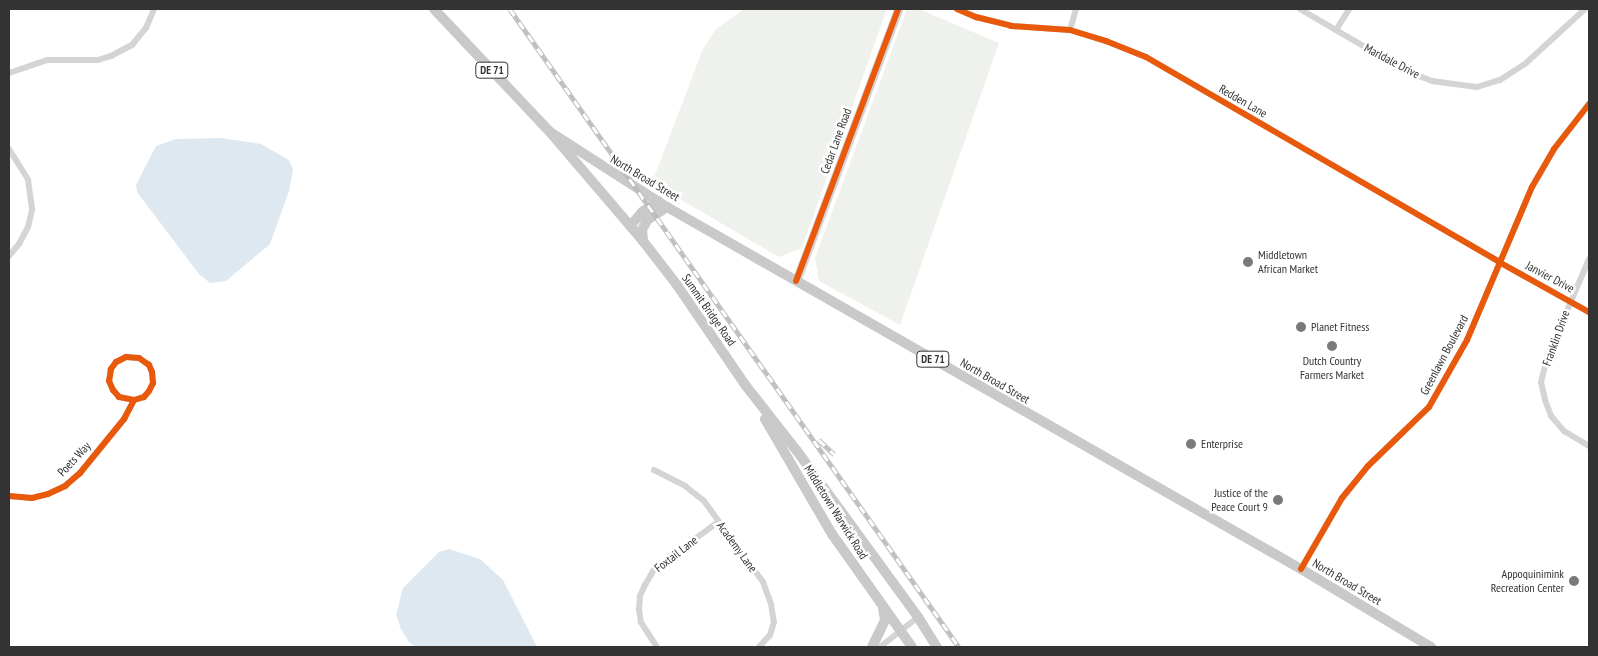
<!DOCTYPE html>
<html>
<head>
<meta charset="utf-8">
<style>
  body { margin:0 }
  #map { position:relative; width:1598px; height:656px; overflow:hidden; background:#fff; font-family:"PT Sans Narrow",sans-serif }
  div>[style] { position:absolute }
  .green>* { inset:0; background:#eff2ec }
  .water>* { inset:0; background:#dde8f0 }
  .minor>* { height:6px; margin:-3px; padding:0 3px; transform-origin:3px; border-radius:3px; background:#d4d4d4 }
  .tertiary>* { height:9px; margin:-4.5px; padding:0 4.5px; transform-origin:4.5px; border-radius:4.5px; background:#d4d4d4 }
  .primary>* { height:10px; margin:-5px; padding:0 5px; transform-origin:5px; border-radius:5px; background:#c9c9c9 }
  .rail>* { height:4.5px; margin-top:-2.25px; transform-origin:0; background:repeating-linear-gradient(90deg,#fff 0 8px,#bdbdbd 0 16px); box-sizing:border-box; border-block:1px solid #bdbdbd }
  .cycleway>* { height:6px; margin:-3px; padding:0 3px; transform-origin:3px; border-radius:3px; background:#e8590c }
  .dots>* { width:14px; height:14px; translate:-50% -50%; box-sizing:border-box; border:2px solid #fff; border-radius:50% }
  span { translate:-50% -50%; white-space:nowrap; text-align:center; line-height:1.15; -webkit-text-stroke:5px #fff; paint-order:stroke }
  .shield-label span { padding:1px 4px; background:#fff; border:1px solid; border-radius:4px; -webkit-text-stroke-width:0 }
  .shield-label { font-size:11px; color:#333; font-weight:700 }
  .street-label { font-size:12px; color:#333 }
  .poi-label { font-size:12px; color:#333 }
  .left { translate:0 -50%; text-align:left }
  .right { translate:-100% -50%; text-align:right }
  .frame { position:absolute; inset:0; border:10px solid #333; pointer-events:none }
</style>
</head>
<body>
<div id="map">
  <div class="green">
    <i style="clip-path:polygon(744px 9px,887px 9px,802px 248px,779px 257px,652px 183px,702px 51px,715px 30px)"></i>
    <i style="clip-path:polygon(907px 9px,919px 9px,999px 43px,900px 325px,819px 281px,815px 258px)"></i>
  </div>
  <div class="water">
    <i style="clip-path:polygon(221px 138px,261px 144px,289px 160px,293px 169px,289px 191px,270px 244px,226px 281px,210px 283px,199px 274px,137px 192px,136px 185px,156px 146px,176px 139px)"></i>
    <i style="clip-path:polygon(449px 549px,480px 559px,503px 580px,537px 647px,416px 647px,409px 642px,401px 629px,396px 615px,403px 588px,439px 552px)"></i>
  </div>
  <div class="minor">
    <i style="left:957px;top:9px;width:21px;rotate:23deg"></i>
    <i style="left:976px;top:17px;width:36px;rotate:14deg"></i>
    <i style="left:1011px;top:26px;width:59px;rotate:3.9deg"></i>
    <i style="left:1070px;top:30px;width:38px;rotate:17deg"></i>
    <i style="left:1106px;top:41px;width:43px;rotate:21.8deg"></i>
    <i style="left:1146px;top:57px;width:408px;rotate:30.1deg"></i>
    <i style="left:1499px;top:262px;width:103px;rotate:29.1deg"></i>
    <i style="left:1300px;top:9px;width:123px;rotate:30.3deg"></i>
    <i style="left:1406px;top:71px;width:28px;rotate:21deg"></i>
    <i style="left:1432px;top:81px;width:45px;rotate:7.6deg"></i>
    <i style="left:1477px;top:87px;width:24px;rotate:-17deg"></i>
    <i style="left:1500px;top:80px;width:30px;rotate:-33deg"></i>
    <i style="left:1525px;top:64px;width:81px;rotate:-42.5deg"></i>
    <i style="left:1070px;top:30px;width:22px;rotate:-74deg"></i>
    <i style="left:1336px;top:30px;width:25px;rotate:-58deg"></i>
    <i style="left:9px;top:73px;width:40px;rotate:-18.9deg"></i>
    <i style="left:47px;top:60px;width:51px"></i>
    <i style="left:98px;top:60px;width:14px;rotate:-17deg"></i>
    <i style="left:111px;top:56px;width:24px;rotate:-28deg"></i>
    <i style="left:132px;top:45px;width:22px;rotate:-51deg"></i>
    <i style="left:146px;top:28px;width:21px;rotate:-67deg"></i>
    <i style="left:9px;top:149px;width:36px;rotate:58deg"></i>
    <i style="left:28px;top:180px;width:30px;rotate:82deg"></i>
    <i style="left:32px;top:210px;width:17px;rotate:103deg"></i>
    <i style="left:28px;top:227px;width:19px;rotate:118deg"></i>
    <i style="left:19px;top:244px;width:16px;rotate:130deg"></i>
    <i style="left:1589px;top:259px;width:108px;rotate:113deg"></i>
    <i style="left:1547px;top:358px;width:25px;rotate:104deg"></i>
    <i style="left:1541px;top:382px;width:18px;rotate:77deg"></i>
    <i style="left:1545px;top:400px;width:17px;rotate:69deg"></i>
    <i style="left:1551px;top:416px;width:20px;rotate:49deg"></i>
    <i style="left:1564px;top:431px;width:29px;rotate:31deg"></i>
    <i style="left:654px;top:470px;width:35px;rotate:27deg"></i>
    <i style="left:685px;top:486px;width:24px;rotate:38deg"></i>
    <i style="left:704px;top:501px;width:100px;rotate:53.9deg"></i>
    <i style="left:763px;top:582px;width:23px;rotate:70deg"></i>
    <i style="left:771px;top:604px;width:18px;rotate:81deg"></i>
    <i style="left:774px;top:622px;width:14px;rotate:107deg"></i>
    <i style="left:770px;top:635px;width:16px;rotate:133deg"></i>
    <i style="left:9px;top:496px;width:23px;rotate:5deg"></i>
    <i style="left:32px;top:498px;width:16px;rotate:-14deg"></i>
    <i style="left:48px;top:494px;width:19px;rotate:-25deg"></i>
    <i style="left:65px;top:486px;width:20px;rotate:-41deg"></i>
    <i style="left:80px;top:473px;width:70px;rotate:-50.8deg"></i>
    <i style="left:124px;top:419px;width:21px;rotate:-62deg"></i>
    <i style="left:134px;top:400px;width:10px;rotate:-17deg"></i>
    <i style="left:144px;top:397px;width:8px;rotate:-50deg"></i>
    <i style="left:149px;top:391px;width:9px;rotate:-63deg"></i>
    <i style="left:153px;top:383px;width:11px;rotate:-95deg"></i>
    <i style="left:152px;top:372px;width:8px;rotate:-113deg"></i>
    <i style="left:149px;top:365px;width:12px;rotate:-145deg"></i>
    <i style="left:139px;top:358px;width:13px;rotate:-176deg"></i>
    <i style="left:126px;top:357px;width:11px;rotate:153deg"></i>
    <i style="left:116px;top:362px;width:9px;rotate:126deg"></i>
    <i style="left:111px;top:369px;width:12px;rotate:99deg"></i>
    <i style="left:109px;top:381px;width:10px;rotate:66deg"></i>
    <i style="left:113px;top:390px;width:9px;rotate:49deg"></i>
    <i style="left:119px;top:397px;width:15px;rotate:11deg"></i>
    <i style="left:1301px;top:569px;width:82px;rotate:-60deg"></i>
    <i style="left:1342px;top:498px;width:41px;rotate:-50.9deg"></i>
    <i style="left:1368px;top:466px;width:85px;rotate:-44deg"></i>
    <i style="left:1429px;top:407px;width:77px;rotate:-60.4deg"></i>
    <i style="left:1467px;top:340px;width:166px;rotate:-67deg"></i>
    <i style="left:1532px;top:187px;width:44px;rotate:-59.9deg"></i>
    <i style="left:1554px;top:149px;width:57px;rotate:-52.1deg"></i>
    <i style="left:657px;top:647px;width:30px;rotate:-123deg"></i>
    <i style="left:641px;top:622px;width:12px;rotate:-99deg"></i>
    <i style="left:639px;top:610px;width:14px;rotate:-86deg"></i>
    <i style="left:640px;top:596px;width:12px;rotate:-66deg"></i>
    <i style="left:645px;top:585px;width:16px;rotate:-60deg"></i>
    <i style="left:653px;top:571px;width:16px;rotate:-40deg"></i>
    <i style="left:665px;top:561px;width:66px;rotate:-36.3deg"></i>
    <i style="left:880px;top:647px;width:48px;rotate:-38.3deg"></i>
  </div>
  <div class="tertiary">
    <i style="left:796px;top:281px;width:290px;rotate:-69.4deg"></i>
  </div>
  <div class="primary">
    <i style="left:434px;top:9px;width:169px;rotate:46.7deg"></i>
    <i style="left:550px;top:132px;width:143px;rotate:49.5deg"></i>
    <i style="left:643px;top:241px;width:56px;rotate:52.3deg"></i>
    <i style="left:677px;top:285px;width:122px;rotate:55.7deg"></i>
    <i style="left:746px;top:386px;width:83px;rotate:51.9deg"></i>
    <i style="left:797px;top:451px;width:205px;rotate:53.9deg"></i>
    <i style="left:918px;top:617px;width:36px;rotate:58deg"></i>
    <i style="left:550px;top:132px;width:139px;rotate:32.7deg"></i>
    <i style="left:667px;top:207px;width:730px;rotate:29.73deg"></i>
    <i style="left:1301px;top:569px;width:152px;rotate:31deg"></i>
    <i style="left:630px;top:226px;width:18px;rotate:-49deg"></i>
    <i style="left:642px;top:212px;width:20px;rotate:-33deg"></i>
    <i style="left:643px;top:241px;width:11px;rotate:-95deg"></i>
    <i style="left:642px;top:230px;width:11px;rotate:-63deg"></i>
    <i style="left:647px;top:220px;width:24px;rotate:-33deg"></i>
    <i style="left:765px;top:419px;width:133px;rotate:59.8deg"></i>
    <i style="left:832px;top:534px;width:138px;rotate:54.7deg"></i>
    <i style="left:872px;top:647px;width:30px;rotate:-64deg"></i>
    <i style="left:885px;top:620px;width:13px;rotate:-99deg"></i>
  </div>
  <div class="rail">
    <i style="left:510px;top:9px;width:780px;rotate:54.86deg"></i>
    <i style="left:819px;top:440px;width:21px;rotate:43deg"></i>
  </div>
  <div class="cycleway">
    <i style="left:957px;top:9px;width:21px;rotate:23deg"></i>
    <i style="left:976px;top:17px;width:36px;rotate:14deg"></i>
    <i style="left:1011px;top:26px;width:59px;rotate:3.9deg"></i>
    <i style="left:1070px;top:30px;width:38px;rotate:17deg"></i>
    <i style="left:1106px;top:41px;width:43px;rotate:21.8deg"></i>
    <i style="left:1146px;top:57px;width:408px;rotate:30.1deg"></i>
    <i style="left:1499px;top:262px;width:103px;rotate:29.1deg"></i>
    <i style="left:796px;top:281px;width:290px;rotate:-69.4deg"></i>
    <i style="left:9px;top:496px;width:23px;rotate:5deg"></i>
    <i style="left:32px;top:498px;width:16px;rotate:-14deg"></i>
    <i style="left:48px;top:494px;width:19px;rotate:-25deg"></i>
    <i style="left:65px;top:486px;width:20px;rotate:-41deg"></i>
    <i style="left:80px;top:473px;width:70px;rotate:-50.8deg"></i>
    <i style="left:124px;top:419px;width:21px;rotate:-62deg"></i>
    <i style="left:134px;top:400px;width:10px;rotate:-17deg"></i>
    <i style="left:144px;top:397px;width:8px;rotate:-50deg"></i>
    <i style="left:149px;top:391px;width:9px;rotate:-63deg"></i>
    <i style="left:153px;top:383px;width:11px;rotate:-95deg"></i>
    <i style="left:152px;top:372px;width:8px;rotate:-113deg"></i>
    <i style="left:149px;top:365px;width:12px;rotate:-145deg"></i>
    <i style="left:139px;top:358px;width:13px;rotate:-176deg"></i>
    <i style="left:126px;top:357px;width:11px;rotate:153deg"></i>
    <i style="left:116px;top:362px;width:9px;rotate:126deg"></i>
    <i style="left:111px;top:369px;width:12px;rotate:99deg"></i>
    <i style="left:109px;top:381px;width:10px;rotate:66deg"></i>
    <i style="left:113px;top:390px;width:9px;rotate:49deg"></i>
    <i style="left:119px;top:397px;width:15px;rotate:11deg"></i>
    <i style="left:1301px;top:569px;width:82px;rotate:-60deg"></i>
    <i style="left:1342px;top:498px;width:41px;rotate:-50.9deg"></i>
    <i style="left:1368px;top:466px;width:85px;rotate:-44deg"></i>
    <i style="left:1429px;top:407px;width:77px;rotate:-60.4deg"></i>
    <i style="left:1467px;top:340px;width:166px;rotate:-67deg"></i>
    <i style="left:1532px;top:187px;width:44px;rotate:-59.9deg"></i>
    <i style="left:1554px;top:149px;width:57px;rotate:-52.1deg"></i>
  </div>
  <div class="dots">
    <i style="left:1248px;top:262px;background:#7a7a7a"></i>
    <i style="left:1301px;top:327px;background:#7a7a7a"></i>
    <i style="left:1332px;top:346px;background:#7a7a7a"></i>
    <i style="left:1191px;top:444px;background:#7a7a7a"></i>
    <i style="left:1278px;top:500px;background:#7a7a7a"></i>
    <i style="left:1574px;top:581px;background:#7a7a7a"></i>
  </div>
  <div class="shield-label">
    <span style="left:492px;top:70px">DE 71</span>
    <span style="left:933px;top:359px">DE 71</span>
  </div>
  <div class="street-label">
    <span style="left:1392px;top:61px;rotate:28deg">Marldale Drive</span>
    <span style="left:1243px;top:101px;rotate:30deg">Redden Lane</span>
    <span style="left:836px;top:141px;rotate:-70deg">Cedar Lane Road</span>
    <span style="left:645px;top:178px;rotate:31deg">North Broad Street</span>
    <span style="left:1550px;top:277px;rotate:28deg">Janvier Drive</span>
    <span style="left:709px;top:310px;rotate:55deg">Summit Bridge Road</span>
    <span style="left:1556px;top:338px;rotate:-70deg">Franklin Drive</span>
    <span style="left:1444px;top:355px;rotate:-62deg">Greenlawn Boulevard</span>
    <span style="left:995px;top:381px;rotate:30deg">North Broad Street</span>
    <span style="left:74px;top:459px;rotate:-47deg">Poets Way</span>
    <span style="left:836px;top:512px;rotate:58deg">Middletown Warwick Road</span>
    <span style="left:737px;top:547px;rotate:54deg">Academy Lane</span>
    <span style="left:676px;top:554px;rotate:-38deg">Foxtail Lane</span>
    <span style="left:1347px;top:582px;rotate:31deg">North Broad Street</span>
  </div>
  <div class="poi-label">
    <span class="left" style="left:1258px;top:262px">Middletown<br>African Market</span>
    <span class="left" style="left:1311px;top:327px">Planet Fitness</span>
    <span style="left:1332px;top:368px">Dutch Country<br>Farmers Market</span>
    <span class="left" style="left:1201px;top:444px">Enterprise</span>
    <span class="right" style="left:1268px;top:500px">Justice of the<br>Peace Court 9</span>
    <span class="right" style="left:1564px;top:581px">Appoquinimink<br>Recreation Center</span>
  </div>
  <div class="frame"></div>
</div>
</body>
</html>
